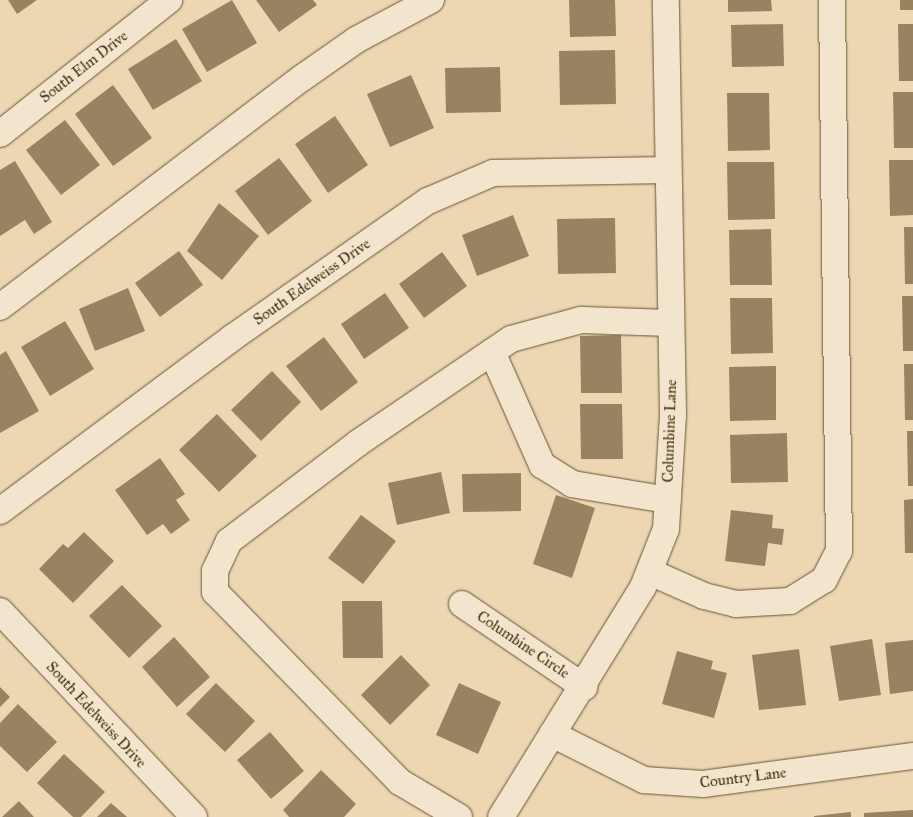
<!DOCTYPE html>
<html>
<head>
<meta charset="utf-8">
<style>
  body { margin:0 }
  #map { position:relative; width:913px; height:817px; overflow:hidden; background:#ecd7b2; font-family:"IM FELL Great Primer",serif }
  div>[style] { position:absolute }
  .building>* { inset:0; background:#988361 }
  .roads { filter:drop-shadow(0 0 1px #685434) drop-shadow(0 0 1px #685434) }
  .minor>* { height:26px; margin:-13px; padding:0 13px; transform-origin:13px; border-radius:13px; background:#f3e5cd }
  span { translate:-50% -50%; white-space:nowrap; text-align:center; line-height:1.15; -webkit-text-stroke:4px #f3e5cd; paint-order:stroke }
  .street-label { font-size:15px; color:#3c280a }
</style>
</head>
<body>
<div id="map">
  <div class="building">
    <i style="clip-path:polygon(8px 0,37px 0,17px 14px)"></i>
    <i style="clip-path:polygon(232px 0,257px 43px,207px 72px,182px 29px)"></i>
    <i style="clip-path:polygon(256px 0,313px 0,317px 5px,279px 32px)"></i>
    <i style="clip-path:polygon(569px 0,615px 0,616px 36px,570px 37px)"></i>
    <i style="clip-path:polygon(728px 0,771px 0,772px 11px,728px 12px)"></i>
    <i style="clip-path:polygon(900px 0,913px 0,913px 10px,900px 10px)"></i>
    <i style="clip-path:polygon(783px 24px,784px 66px,732px 67px,731px 25px)"></i>
    <i style="clip-path:polygon(898px 24px,913px 24px,913px 81px,899px 81px)"></i>
    <i style="clip-path:polygon(176px 39px,202px 81px,153px 110px,128px 69px)"></i>
    <i style="clip-path:polygon(615px 50px,616px 104px,560px 105px,559px 51px)"></i>
    <i style="clip-path:polygon(500px 67px,501px 112px,446px 113px,445px 68px)"></i>
    <i style="clip-path:polygon(411px 75px,434px 128px,390px 147px,367px 94px)"></i>
    <i style="clip-path:polygon(113px 85px,152px 138px,113px 166px,75px 114px)"></i>
    <i style="clip-path:polygon(893px 92px,913px 92px,913px 148px,894px 148px)"></i>
    <i style="clip-path:polygon(727px 93px,769px 93px,770px 150px,728px 151px)"></i>
    <i style="clip-path:polygon(335px 116px,368px 165px,328px 193px,295px 144px)"></i>
    <i style="clip-path:polygon(65px 120px,100px 165px,61px 195px,26px 150px)"></i>
    <i style="clip-path:polygon(279px 158px,312px 201px,268px 235px,235px 191px)"></i>
    <i style="clip-path:polygon(889px 160px,913px 160px,913px 215px,890px 216px)"></i>
    <i style="clip-path:polygon(15px 161px,52px 222px,34px 234px,25px 220px,0 236px,0 170px)"></i>
    <i style="clip-path:polygon(727px 162px,774px 162px,775px 219px,728px 220px)"></i>
    <i style="clip-path:polygon(219px 203px,259px 236px,222px 280px,187px 251px)"></i>
    <i style="clip-path:polygon(513px 215px,529px 256px,477px 276px,462px 235px)"></i>
    <i style="clip-path:polygon(615px 218px,616px 273px,558px 274px,557px 219px)"></i>
    <i style="clip-path:polygon(904px 227px,913px 227px,913px 284px,905px 284px)"></i>
    <i style="clip-path:polygon(771px 229px,772px 285px,730px 285px,729px 230px)"></i>
    <i style="clip-path:polygon(179px 251px,203px 285px,160px 317px,135px 283px)"></i>
    <i style="clip-path:polygon(442px 252px,467px 286px,424px 318px,399px 284px)"></i>
    <i style="clip-path:polygon(128px 288px,145px 331px,95px 351px,79px 309px)"></i>
    <i style="clip-path:polygon(385px 293px,409px 328px,364px 359px,341px 324px)"></i>
    <i style="clip-path:polygon(902px 296px,913px 296px,913px 351px,903px 351px)"></i>
    <i style="clip-path:polygon(730px 298px,772px 298px,773px 353px,731px 354px)"></i>
    <i style="clip-path:polygon(65px 321px,94px 369px,50px 396px,21px 347px)"></i>
    <i style="clip-path:polygon(621px 335px,622px 393px,581px 393px,580px 336px)"></i>
    <i style="clip-path:polygon(324px 337px,358px 382px,321px 411px,286px 366px)"></i>
    <i style="clip-path:polygon(6px 351px,39px 411px,0 433px,0 355px)"></i>
    <i style="clip-path:polygon(904px 364px,913px 364px,913px 420px,905px 420px)"></i>
    <i style="clip-path:polygon(776px 366px,776px 420px,730px 421px,729px 367px)"></i>
    <i style="clip-path:polygon(272px 371px,301px 402px,261px 441px,231px 410px)"></i>
    <i style="clip-path:polygon(580px 404px,622px 404px,623px 459px,581px 459px)"></i>
    <i style="clip-path:polygon(217px 414px,257px 456px,219px 492px,179px 450px)"></i>
    <i style="clip-path:polygon(907px 431px,913px 431px,913px 486px,908px 486px)"></i>
    <i style="clip-path:polygon(787px 433px,788px 482px,731px 483px,730px 435px)"></i>
    <i style="clip-path:polygon(160px 458px,185px 494px,176px 500px,190px 520px,171px 534px,163px 524px,147px 535px,115px 490px)"></i>
    <i style="clip-path:polygon(441px 472px,450px 513px,397px 525px,388px 483px)"></i>
    <i style="clip-path:polygon(521px 473px,521px 511px,463px 512px,462px 474px)"></i>
    <i style="clip-path:polygon(556px 495px,595px 508px,572px 578px,533px 564px)"></i>
    <i style="clip-path:polygon(913px 499px,913px 553px,905px 553px,904px 500px)"></i>
    <i style="clip-path:polygon(731px 510px,773px 515px,772px 528px,784px 529px,782px 545px,768px 543px,765px 566px,725px 561px)"></i>
    <i style="clip-path:polygon(361px 515px,396px 541px,363px 584px,328px 558px)"></i>
    <i style="clip-path:polygon(84px 532px,114px 561px,73px 603px,39px 569px,63px 544px,68px 548px)"></i>
    <i style="clip-path:polygon(122px 585px,162px 626px,129px 658px,89px 616px)"></i>
    <i style="clip-path:polygon(342px 601px,382px 601px,383px 658px,343px 658px)"></i>
    <i style="clip-path:polygon(174px 637px,210px 677px,177px 707px,142px 667px)"></i>
    <i style="clip-path:polygon(872px 639px,881px 695px,839px 701px,830px 646px)"></i>
    <i style="clip-path:polygon(913px 640px,913px 691px,890px 694px,885px 643px)"></i>
    <i style="clip-path:polygon(799px 649px,806px 705px,759px 710px,752px 655px)"></i>
    <i style="clip-path:polygon(677px 651px,713px 661px,711px 669px,727px 673px,714px 718px,662px 704px)"></i>
    <i style="clip-path:polygon(401px 655px,430px 685px,390px 725px,361px 695px)"></i>
    <i style="clip-path:polygon(216px 683px,255px 721px,225px 752px,186px 714px)"></i>
    <i style="clip-path:polygon(459px 683px,501px 702px,478px 754px,436px 735px)"></i>
    <i style="clip-path:polygon(0 687px,10px 697px,0 707px)"></i>
    <i style="clip-path:polygon(18px 704px,57px 742px,27px 772px,0 746px,0 723px)"></i>
    <i style="clip-path:polygon(270px 732px,304px 771px,271px 799px,237px 760px)"></i>
    <i style="clip-path:polygon(64px 754px,105px 792px,81px 817px,73px 817px,37px 783px)"></i>
    <i style="clip-path:polygon(321px 770px,356px 804px,344px 817px,289px 817px,283px 810px)"></i>
    <i style="clip-path:polygon(19px 801px,34px 817px,2px 817px)"></i>
    <i style="clip-path:polygon(111px 803px,127px 817px,97px 817px)"></i>
    <i style="clip-path:polygon(913px 810px,913px 817px,864px 817px,864px 813px)"></i>
    <i style="clip-path:polygon(851px 812px,851px 817px,814px 817px,814px 816px)"></i>
  </div>
  <div class="roads">
    <div class="minor">
      <i style="left:0;top:134px;width:216px;rotate:-38.4deg"></i>
      <i style="left:0;top:307px;width:379px;rotate:-37.2deg"></i>
      <i style="left:302px;top:78px;width:66px;rotate:-35.1deg"></i>
      <i style="left:356px;top:40px;width:85px;rotate:-28.1deg"></i>
      <i style="left:492px;top:352px;width:124px;rotate:66.1deg"></i>
      <i style="left:542px;top:465px;width:36px;rotate:32deg"></i>
      <i style="left:572px;top:484px;width:97px;rotate:9.5deg"></i>
      <i style="left:0;top:511px;width:289px;rotate:-36.7deg"></i>
      <i style="left:232px;top:338px;width:239px;rotate:-35deg"></i>
      <i style="left:428px;top:201px;width:71px;rotate:-23.3deg"></i>
      <i style="left:493px;top:173px;width:175px;rotate:-1deg"></i>
      <i style="left:650px;top:572px;width:59px;rotate:24deg"></i>
      <i style="left:704px;top:596px;width:33px;rotate:14deg"></i>
      <i style="left:736px;top:604px;width:54px;rotate:-3.2deg"></i>
      <i style="left:790px;top:601px;width:40px;rotate:-32deg"></i>
      <i style="left:824px;top:580px;width:33px;rotate:-63deg"></i>
      <i style="left:839px;top:551px;width:551px;rotate:-90.73deg"></i>
      <i style="left:462px;top:604px;width:148px;rotate:34.2deg"></i>
      <i style="left:0;top:611px;width:283px;rotate:46.7deg"></i>
      <i style="left:552px;top:734px;width:103px;rotate:26.6deg"></i>
      <i style="left:644px;top:780px;width:59px;rotate:3.9deg"></i>
      <i style="left:703px;top:784px;width:212px;rotate:-7.6deg"></i>
      <i style="left:459px;top:817px;width:69px;rotate:-149.3deg"></i>
      <i style="left:400px;top:782px;width:265px;rotate:-134.2deg"></i>
      <i style="left:215px;top:592px;width:21px;rotate:-90deg"></i>
      <i style="left:215px;top:571px;width:33px;rotate:-65deg"></i>
      <i style="left:229px;top:541px;width:162px;rotate:-37.2deg"></i>
      <i style="left:358px;top:443px;width:185px;rotate:-34.2deg"></i>
      <i style="left:511px;top:339px;width:73px;rotate:-15.2deg"></i>
      <i style="left:581px;top:320px;width:90px;rotate:1.9deg"></i>
      <i style="left:501px;top:817px;width:270px;rotate:-58.3deg"></i>
      <i style="left:643px;top:587px;width:62px;rotate:-68.4deg"></i>
      <i style="left:666px;top:529px;width:115px;rotate:-86.5deg"></i>
      <i style="left:673px;top:414px;width:414px;rotate:-91deg"></i>
    </div>
  </div>
  <div class="street-label">
    <span style="left:84px;top:67px;rotate:-38deg">South Elm Drive</span>
    <span style="left:312px;top:282px;rotate:-35deg">South Edelweiss Drive</span>
    <span style="left:670px;top:431px;rotate:-88deg">Columbine Lane</span>
    <span style="left:523px;top:645px;rotate:34deg">Columbine Circle</span>
    <span style="left:96px;top:715px;rotate:47deg">South Edelweiss Drive</span>
    <span style="left:743px;top:778px;rotate:-7deg">Country Lane</span>
  </div>
</div>
</body>
</html>
